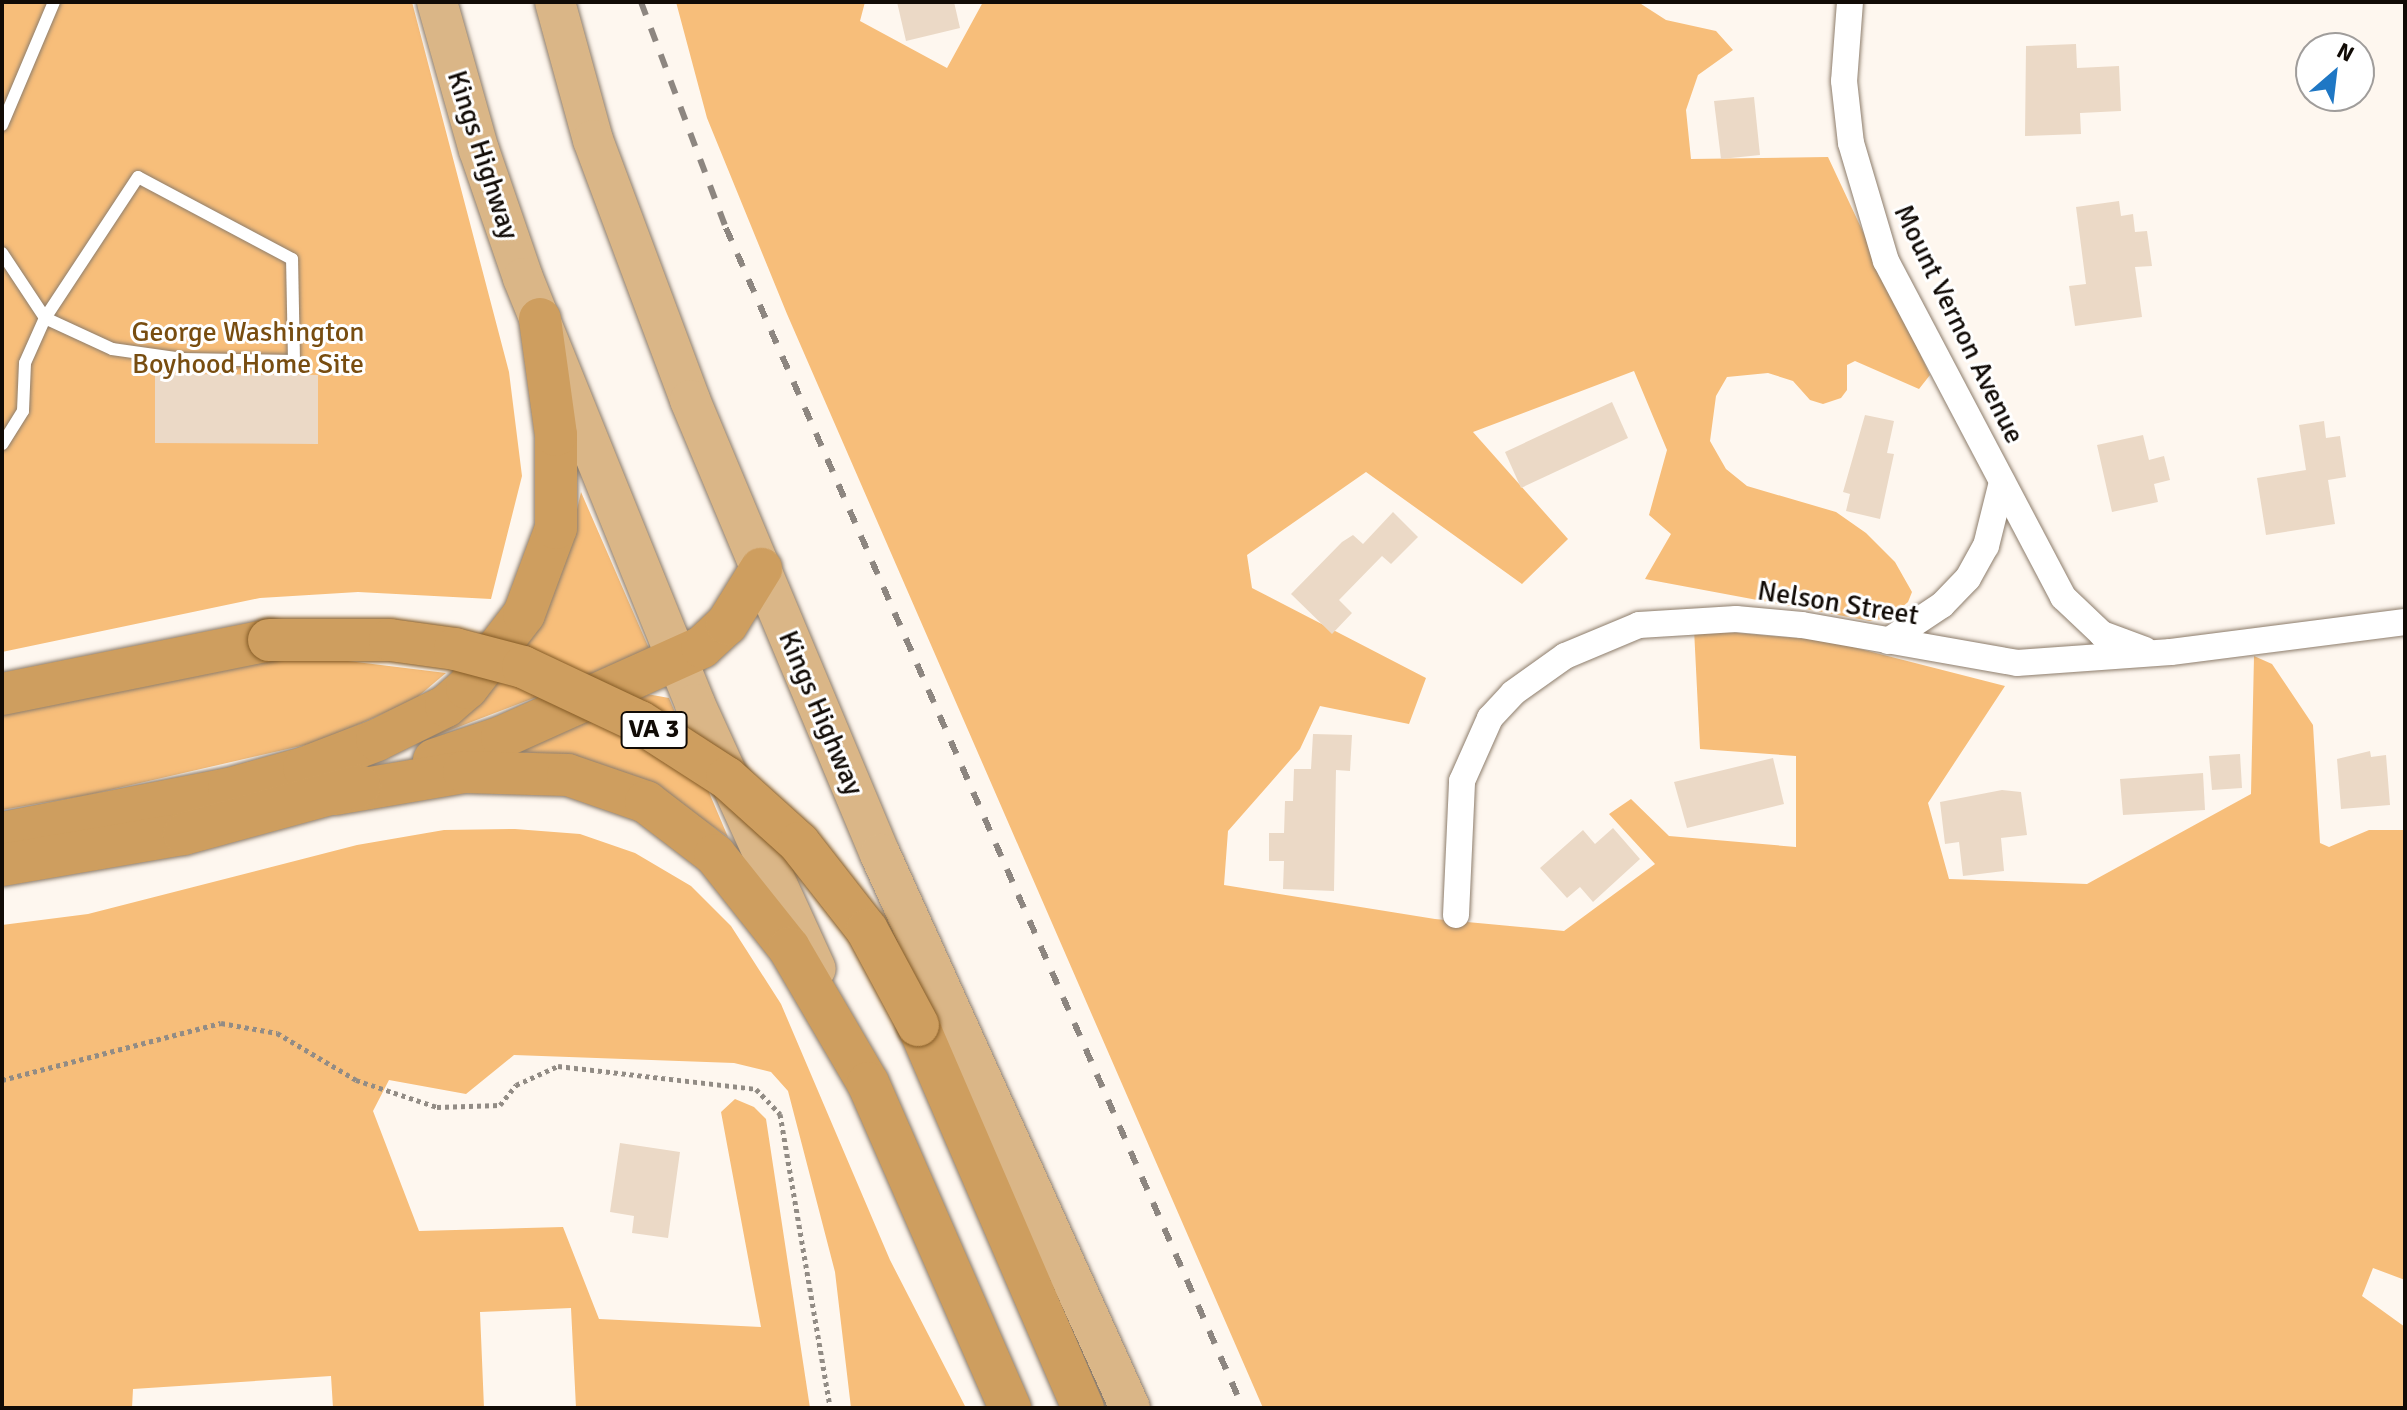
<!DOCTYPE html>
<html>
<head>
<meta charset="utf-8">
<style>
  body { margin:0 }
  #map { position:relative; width:2407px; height:1410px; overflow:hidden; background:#fef7ef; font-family:Signika,sans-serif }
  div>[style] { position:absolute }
  .green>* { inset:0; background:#f7be7a }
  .building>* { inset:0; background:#ebd9c6 }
  .path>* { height:5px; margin-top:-2.5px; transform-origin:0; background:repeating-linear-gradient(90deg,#928c85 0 4px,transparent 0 8px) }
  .roads { filter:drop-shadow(0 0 2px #8d7d6c) drop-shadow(0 0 2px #8d7d6c) }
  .service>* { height:12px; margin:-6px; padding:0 6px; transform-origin:6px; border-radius:6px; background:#fff }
  .minor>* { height:26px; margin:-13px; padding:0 13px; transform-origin:13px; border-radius:13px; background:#fff }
  .primary>* { height:40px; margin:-20px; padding:0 20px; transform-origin:20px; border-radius:20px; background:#dab687 }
  .trunk>* { height:42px; margin:-21px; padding:0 21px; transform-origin:21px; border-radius:21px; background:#ce9e5f }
  .rail>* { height:6px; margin-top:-3px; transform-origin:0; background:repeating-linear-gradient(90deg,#8d8680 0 14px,transparent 0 28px) }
  .bridges { filter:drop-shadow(0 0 2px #845b26) drop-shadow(0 0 2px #845b26) }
  .trunk-bridge>* { height:42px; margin:-21px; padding:0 21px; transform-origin:21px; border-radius:21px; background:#ce9e5f }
  span { translate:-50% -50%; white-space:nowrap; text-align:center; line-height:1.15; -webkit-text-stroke:6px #fff; paint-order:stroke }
  .shield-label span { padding:2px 6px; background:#fff; border:2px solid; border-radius:6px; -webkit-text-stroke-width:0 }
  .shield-label { font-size:26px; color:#110b06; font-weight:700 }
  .street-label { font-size:28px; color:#110b06 }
  .park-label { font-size:28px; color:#784d10 }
  .frame { position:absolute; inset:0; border:4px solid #110b06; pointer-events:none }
  .north { position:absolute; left:2295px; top:32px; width:80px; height:80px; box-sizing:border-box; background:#fff; border:2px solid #a09d9b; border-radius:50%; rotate:28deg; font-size:22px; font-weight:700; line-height:32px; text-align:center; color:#110b06 }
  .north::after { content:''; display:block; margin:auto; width:28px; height:36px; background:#1f77c4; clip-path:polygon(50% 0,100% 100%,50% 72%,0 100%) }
</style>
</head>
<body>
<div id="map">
  <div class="green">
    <i style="clip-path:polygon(2px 2px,412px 2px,509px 372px,522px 476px,491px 599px,358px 592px,260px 598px,2px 652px)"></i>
    <i style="clip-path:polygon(676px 2px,865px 2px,860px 21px,947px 68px,983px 2px,1638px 2px,1666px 20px,1716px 31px,1733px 50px,1698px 75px,1686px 110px,1691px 159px,1828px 157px,1930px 375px,1919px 389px,1855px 361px,1847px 365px,1847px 390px,1841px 398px,1823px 404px,1810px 400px,1793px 381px,1768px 373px,1727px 377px,1716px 396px,1710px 441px,1726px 469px,1747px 486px,1836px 512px,1866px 533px,1895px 562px,1912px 592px,1908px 602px,1889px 618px,1870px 621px,1645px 579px,1671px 534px,1649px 515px,1667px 450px,1634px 371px,1473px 432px,1568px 539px,1522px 584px,1366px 472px,1247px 555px,1252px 588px,1426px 678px,1409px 724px,1320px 706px,1300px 749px,1228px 831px,1224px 885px,1435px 919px,1564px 931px,1655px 864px,1609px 814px,1631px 799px,1669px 836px,1796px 847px,1796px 756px,1700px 749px,1694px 629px,1829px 641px,2005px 686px,1928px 803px,1949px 879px,2087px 884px,2251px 794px,2254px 656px,2272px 664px,2313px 725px,2320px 843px,2329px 847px,2369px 830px,2405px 830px,2405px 1280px,2373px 1268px,2362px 1296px,2405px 1327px,2405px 1408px,1263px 1408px,787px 314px,707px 118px)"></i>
    <i style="clip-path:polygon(581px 492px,651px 653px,427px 739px,422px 733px,539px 622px,564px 566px)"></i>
    <i style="clip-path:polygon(272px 660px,340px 660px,446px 673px,414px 700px,318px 742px,88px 795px,2px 810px,2px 714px)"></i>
    <i style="clip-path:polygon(647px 694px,669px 698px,728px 837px,672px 798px,571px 760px,520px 751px)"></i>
    <i style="clip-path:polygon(515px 829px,580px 834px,635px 853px,691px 886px,731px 926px,781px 1004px,890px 1260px,966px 1408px,851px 1408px,835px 1272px,788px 1091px,771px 1072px,734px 1063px,514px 1055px,466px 1094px,389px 1080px,373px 1111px,419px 1231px,563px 1227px,599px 1319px,761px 1327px,721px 1112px,735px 1099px,754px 1107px,766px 1119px,810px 1408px,576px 1408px,571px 1308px,480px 1312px,484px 1408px,333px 1408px,331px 1376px,133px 1389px,132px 1408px,2px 1408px,2px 925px,88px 914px,357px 845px,444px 830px)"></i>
  </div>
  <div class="building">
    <i style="clip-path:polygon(897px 2px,954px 2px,960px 28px,906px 41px)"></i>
    <i style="clip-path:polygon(2076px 44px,2077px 68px,2119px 66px,2121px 111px,2080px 113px,2081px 134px,2025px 136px,2026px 46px)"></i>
    <i style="clip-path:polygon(1754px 97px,1760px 155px,1721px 159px,1714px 101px)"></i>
    <i style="clip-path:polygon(2119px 201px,2121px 216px,2133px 214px,2135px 232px,2147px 231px,2152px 266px,2135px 267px,2142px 317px,2075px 326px,2069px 286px,2086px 284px,2076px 207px)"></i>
    <i style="clip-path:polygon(155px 374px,318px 375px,318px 444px,155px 443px)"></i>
    <i style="clip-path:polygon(1612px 402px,1628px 438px,1521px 488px,1505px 452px)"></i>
    <i style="clip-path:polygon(1865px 415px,1894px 421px,1887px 453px,1894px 454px,1880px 519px,1846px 511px,1850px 494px,1843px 492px)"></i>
    <i style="clip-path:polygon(2324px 421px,2326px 438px,2340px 436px,2346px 477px,2328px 480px,2335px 524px,2266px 535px,2257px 478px,2306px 470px,2299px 425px)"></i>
    <i style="clip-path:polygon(2143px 435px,2149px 460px,2164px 456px,2170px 480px,2154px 484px,2158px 502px,2112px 512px,2097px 445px)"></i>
    <i style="clip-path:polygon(1393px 512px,1418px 537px,1391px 564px,1382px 556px,1339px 600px,1352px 613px,1332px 634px,1291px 594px,1342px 542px,1353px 535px,1363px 544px)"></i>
    <i style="clip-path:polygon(1313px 734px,1352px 735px,1350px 771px,1336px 770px,1334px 891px,1283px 889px,1284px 861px,1269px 861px,1269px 833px,1284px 833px,1285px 801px,1293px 801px,1294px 769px,1311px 769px)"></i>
    <i style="clip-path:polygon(2370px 751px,2371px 757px,2386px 755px,2390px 805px,2341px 809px,2337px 759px)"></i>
    <i style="clip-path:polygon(2240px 754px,2242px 788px,2212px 790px,2209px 756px)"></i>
    <i style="clip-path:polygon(1773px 758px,1784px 804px,1687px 828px,1674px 782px)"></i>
    <i style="clip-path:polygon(2203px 773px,2205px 810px,2123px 815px,2120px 779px)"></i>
    <i style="clip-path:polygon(2002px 790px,2021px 792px,2027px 835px,2001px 838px,2004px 871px,1963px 876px,1959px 842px,1945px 844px,1940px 802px)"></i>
    <i style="clip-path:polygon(1613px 828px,1640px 859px,1593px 902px,1580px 887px,1567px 898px,1540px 868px,1583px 830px,1595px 844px)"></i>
    <i style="clip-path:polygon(620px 1143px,680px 1152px,668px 1238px,632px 1233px,634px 1216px,610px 1212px)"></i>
  </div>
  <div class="path">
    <i style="left:2px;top:1080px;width:226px;rotate:-14.6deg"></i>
    <i style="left:221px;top:1023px;width:57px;rotate:10.1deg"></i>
    <i style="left:277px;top:1033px;width:92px;rotate:30.7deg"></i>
    <i style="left:356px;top:1080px;width:85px;rotate:18.4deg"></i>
    <i style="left:437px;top:1107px;width:63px;rotate:-1.8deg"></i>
    <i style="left:500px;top:1105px;width:26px;rotate:-51deg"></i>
    <i style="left:516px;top:1085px;width:46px;rotate:-24.3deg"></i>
    <i style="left:558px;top:1066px;width:199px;rotate:6.6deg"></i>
    <i style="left:756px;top:1089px;width:35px;rotate:46deg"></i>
    <i style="left:780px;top:1114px;width:298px;rotate:80.3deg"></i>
  </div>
  <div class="roads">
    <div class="service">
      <i style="left:2px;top:125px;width:134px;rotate:-67.1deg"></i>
      <i style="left:2px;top:253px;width:78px;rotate:56.5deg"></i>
      <i style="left:45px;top:318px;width:74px;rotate:24.8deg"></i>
      <i style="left:112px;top:349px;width:71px;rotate:8.1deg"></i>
      <i style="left:182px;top:359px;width:112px;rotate:1deg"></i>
      <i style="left:294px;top:361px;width:102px;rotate:-91.1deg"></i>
      <i style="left:292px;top:259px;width:174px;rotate:-152deg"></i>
      <i style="left:138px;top:177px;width:169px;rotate:123.4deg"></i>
      <i style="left:45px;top:318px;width:49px;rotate:114deg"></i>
      <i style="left:25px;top:363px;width:48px;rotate:92.4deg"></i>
      <i style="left:23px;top:411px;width:39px;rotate:122deg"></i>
    </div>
    <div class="minor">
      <i style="left:1850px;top:2px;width:79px;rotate:94.3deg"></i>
      <i style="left:1844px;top:81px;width:62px;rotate:83.6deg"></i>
      <i style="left:1851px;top:143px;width:123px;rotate:73.5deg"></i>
      <i style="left:1886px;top:261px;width:380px;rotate:62.2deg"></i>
      <i style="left:2063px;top:597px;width:54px;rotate:43.5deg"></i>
      <i style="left:2102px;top:634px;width:46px;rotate:20.4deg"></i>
      <i style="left:1888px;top:641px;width:65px;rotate:-33.7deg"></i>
      <i style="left:1942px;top:605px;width:37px;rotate:-46deg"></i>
      <i style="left:1968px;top:578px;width:37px;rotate:-61deg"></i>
      <i style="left:1986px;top:546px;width:66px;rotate:-76deg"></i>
      <i style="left:1456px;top:915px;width:134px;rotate:-87.4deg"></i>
      <i style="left:1462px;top:781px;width:69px;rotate:-66deg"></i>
      <i style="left:1490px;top:718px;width:34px;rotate:-47deg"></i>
      <i style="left:1513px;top:693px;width:64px;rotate:-35.4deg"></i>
      <i style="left:1565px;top:656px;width:80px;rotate:-22.7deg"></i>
      <i style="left:1639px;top:625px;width:97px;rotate:-3.5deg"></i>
      <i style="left:1736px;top:619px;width:66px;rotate:5.2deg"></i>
      <i style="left:1802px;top:625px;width:218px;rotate:10deg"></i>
      <i style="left:2017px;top:663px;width:154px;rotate:-4.1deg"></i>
      <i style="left:2171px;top:652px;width:236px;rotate:-7.3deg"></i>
    </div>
    <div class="primary">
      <i style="left:437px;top:2px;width:154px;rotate:74.2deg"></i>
      <i style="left:479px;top:150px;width:135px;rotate:71deg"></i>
      <i style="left:523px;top:278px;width:459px;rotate:68deg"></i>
      <i style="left:695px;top:704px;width:291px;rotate:65.5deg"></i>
      <i style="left:555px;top:2px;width:143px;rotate:74.6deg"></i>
      <i style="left:593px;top:140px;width:278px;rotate:69.5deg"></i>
      <i style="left:690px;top:400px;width:492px;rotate:67.3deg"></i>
      <i style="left:880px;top:854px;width:608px;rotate:65.71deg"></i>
    </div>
    <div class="trunk">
      <i style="left:2px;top:694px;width:272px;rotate:-11.4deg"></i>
      <i style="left:434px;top:760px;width:72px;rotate:-18.7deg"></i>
      <i style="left:502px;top:737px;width:219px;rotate:-24.2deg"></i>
      <i style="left:702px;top:647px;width:34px;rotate:-43deg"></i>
      <i style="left:727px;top:624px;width:65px;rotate:-58.3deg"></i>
      <i style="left:335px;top:794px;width:131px;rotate:-9.7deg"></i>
      <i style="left:464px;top:772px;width:104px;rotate:1.7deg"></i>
      <i style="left:568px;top:775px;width:83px;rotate:19.1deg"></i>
      <i style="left:646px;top:802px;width:87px;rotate:37.5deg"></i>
      <i style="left:715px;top:855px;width:119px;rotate:51.5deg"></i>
      <i style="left:789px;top:948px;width:156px;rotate:59.7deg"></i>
      <i style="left:868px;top:1083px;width:355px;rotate:66.4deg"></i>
      <i style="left:2px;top:833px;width:231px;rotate:-11deg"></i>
      <i style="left:229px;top:789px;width:78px;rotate:-15.6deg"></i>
      <i style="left:304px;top:768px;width:78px;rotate:-21deg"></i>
      <i style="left:377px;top:740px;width:77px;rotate:-26.2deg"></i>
      <i style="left:446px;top:706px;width:28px;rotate:-41deg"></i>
      <i style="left:467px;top:688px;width:93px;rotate:-52.4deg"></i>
      <i style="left:524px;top:614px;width:92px;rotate:-69.6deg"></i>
      <i style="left:556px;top:528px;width:93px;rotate:-90deg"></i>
      <i style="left:556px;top:435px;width:117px;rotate:-97.9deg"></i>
      <i style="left:2px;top:865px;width:185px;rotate:-9.7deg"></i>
      <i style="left:184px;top:834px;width:182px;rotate:-15.3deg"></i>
      <i style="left:918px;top:1025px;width:417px;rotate:66.7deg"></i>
    </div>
  </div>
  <div class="rail">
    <i style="left:641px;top:2px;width:241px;rotate:69.4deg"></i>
    <i style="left:726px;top:228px;width:1288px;rotate:66.34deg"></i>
  </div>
  <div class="bridges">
    <div class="trunk-bridge">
      <i style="left:269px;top:640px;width:121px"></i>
      <i style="left:390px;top:640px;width:66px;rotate:7.9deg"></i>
      <i style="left:455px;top:649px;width:70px;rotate:14.8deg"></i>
      <i style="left:523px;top:667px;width:129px;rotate:25.2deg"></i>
      <i style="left:640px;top:722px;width:103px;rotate:32.8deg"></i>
      <i style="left:727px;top:778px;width:97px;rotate:42.1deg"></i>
      <i style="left:799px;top:843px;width:110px;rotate:52deg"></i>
      <i style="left:867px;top:930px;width:108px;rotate:61.8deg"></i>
    </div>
  </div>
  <div class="shield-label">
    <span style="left:654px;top:730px">VA 3</span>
  </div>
  <div class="street-label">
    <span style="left:483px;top:155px;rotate:72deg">Kings Highway</span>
    <span style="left:1959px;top:324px;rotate:64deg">Mount Vernon Avenue</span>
    <span style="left:1838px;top:603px;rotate:9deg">Nelson Street</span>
    <span style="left:821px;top:713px;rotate:67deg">Kings Highway</span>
  </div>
  <div class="park-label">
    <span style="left:248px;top:348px">George Washington<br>Boyhood Home Site</span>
  </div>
  <div class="frame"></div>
  <div class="north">N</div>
</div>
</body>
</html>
